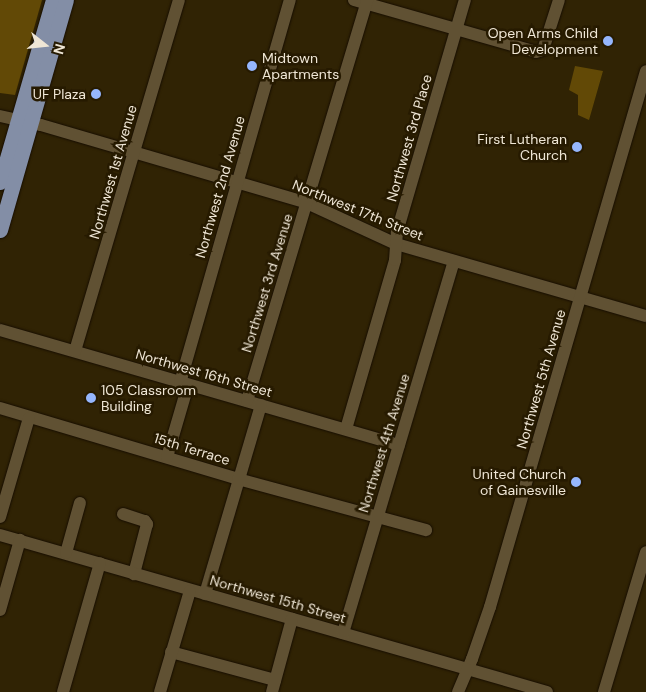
<!DOCTYPE html>
<html>
<head>
<meta charset="utf-8">
<style>
  body { margin:0 }
  #map { position:relative; width:646px; height:692px; overflow:hidden; background:#302304; font-family:"DM Sans",sans-serif }
  div>[style] { position:absolute }
  .green>* { inset:0; background:#624906 }
  .roads { filter:drop-shadow(0 0 1px #160d00) drop-shadow(0 0 1px #160d00) }
  .minor>* { height:12px; margin:-6px; padding:0 6px; transform-origin:6px; border-radius:6px; background:#605133 }
  .major>* { height:15px; margin:-7.5px; padding:0 7.5px; transform-origin:7.5px; border-radius:7.5px; background:#838ea6 }
  .dots>* { width:14px; height:14px; translate:-50% -50%; box-sizing:border-box; border:2px solid #261a00; border-radius:50% }
  span { translate:-50% -50%; white-space:nowrap; text-align:center; line-height:1.15; -webkit-text-stroke:5px #261a00; paint-order:stroke }
  .poi-label { font-size:14px; color:#efe6d5 }
  .right { translate:-100% -50%; text-align:right }
  .left { translate:0 -50%; text-align:left }
  .street-label { font-size:14px; color:#efe6d5 }
  .north { position:absolute; left:20px; top:20px; width:50px; height:50px; -webkit-text-stroke:4px #261a00; paint-order:stroke; rotate:106deg; font-size:14px; font-weight:700; line-height:20px; text-align:center; color:#efe6d5 }
  .north::after { content:''; display:block; margin:auto; width:18px; height:22px; background:#efe6d5; clip-path:polygon(50% 0,100% 100%,50% 72%,0 100%) }
</style>
</head>
<body>
<div id="map">
  <div class="green">
    <i style="clip-path:polygon(0 0,42px 0,15px 95px,0 93px)"></i>
    <i style="clip-path:polygon(575px 66px,603px 71px,589px 120px,578px 115px,578px 95px,569px 90px)"></i>
  </div>
  <div class="roads">
    <div class="minor">
      <i style="left:354px;top:0;width:189px;rotate:15.9deg"></i>
      <i style="left:536px;top:52px;width:7px;rotate:-16deg"></i>
      <i style="left:543px;top:50px;width:52px;rotate:-72.3deg"></i>
      <i style="left:0;top:116px;width:42px;rotate:12.4deg"></i>
      <i style="left:41px;top:125px;width:277px;rotate:16.3deg"></i>
      <i style="left:307px;top:203px;width:98px;rotate:24.7deg"></i>
      <i style="left:396px;top:244px;width:260px;rotate:16.1deg"></i>
      <i style="left:0;top:330px;width:415px;rotate:16.1deg"></i>
      <i style="left:75px;top:351px;width:366px;rotate:-73.5deg"></i>
      <i style="left:180px;top:383px;width:398px;rotate:-74deg"></i>
      <i style="left:247px;top:401px;width:419px;rotate:-73.3deg"></i>
      <i style="left:0;top:408px;width:248px;rotate:16.6deg"></i>
      <i style="left:238px;top:479px;width:195px;rotate:15.2deg"></i>
      <i style="left:346px;top:429px;width:176px;rotate:-73.8deg"></i>
      <i style="left:395px;top:260px;width:28px;rotate:-86deg"></i>
      <i style="left:397px;top:232px;width:242px;rotate:-73.7deg"></i>
      <i style="left:167px;top:457px;width:75px;rotate:-73.7deg"></i>
      <i style="left:123px;top:514px;width:23px;rotate:18deg"></i>
      <i style="left:145px;top:521px;width:4px;rotate:56deg"></i>
      <i style="left:147px;top:524px;width:52px;rotate:104.6deg"></i>
      <i style="left:0;top:517px;width:103px;rotate:-73.7deg"></i>
      <i style="left:0;top:535px;width:569px;rotate:16.01deg"></i>
      <i style="left:66px;top:553px;width:52px;rotate:-74.4deg"></i>
      <i style="left:205px;top:594px;width:197px;rotate:-73.5deg"></i>
      <i style="left:0;top:610px;width:73px;rotate:-74.1deg"></i>
      <i style="left:343px;top:633px;width:388px;rotate:-73.4deg"></i>
      <i style="left:171px;top:652px;width:108px;rotate:15.1deg"></i>
      <i style="left:63px;top:692px;width:134px;rotate:-74deg"></i>
      <i style="left:160px;top:692px;width:105px;rotate:-73.5deg"></i>
      <i style="left:272px;top:692px;width:76px;rotate:-74.7deg"></i>
      <i style="left:458px;top:692px;width:36px;rotate:-67deg"></i>
      <i style="left:472px;top:659px;width:55px;rotate:-70.9deg"></i>
      <i style="left:490px;top:607px;width:558px;rotate:-73.77deg"></i>
      <i style="left:604px;top:692px;width:146px;rotate:-73.3deg"></i>
    </div>
    <div class="major">
      <i style="left:0;top:182px;width:190px;rotate:-73.8deg"></i>
      <i style="left:0;top:230px;width:239px;rotate:-74deg"></i>
    </div>
  </div>
  <div class="dots">
    <i style="left:608px;top:41px;background:#95b6fd"></i>
    <i style="left:252px;top:66px;background:#95b6fd"></i>
    <i style="left:96px;top:94px;background:#95b6fd"></i>
    <i style="left:577px;top:147px;background:#95b6fd"></i>
    <i style="left:91px;top:398px;background:#95b6fd"></i>
    <i style="left:576px;top:482px;background:#95b6fd"></i>
  </div>
  <div class="poi-label">
    <span class="right" style="left:598px;top:41px">Open Arms Child<br>Development</span>
    <span class="left" style="left:262px;top:66px">Midtown<br>Apartments</span>
    <span class="right" style="left:86px;top:94px">UF Plaza</span>
    <span class="right" style="left:567px;top:147px">First Lutheran<br>Church</span>
    <span class="left" style="left:101px;top:398px">105 Classroom<br>Building</span>
    <span class="right" style="left:566px;top:482px">United Church<br>of Gainesville</span>
  </div>
  <div class="street-label">
    <span style="left:409px;top:138px;rotate:-74deg">Northwest 3rd Place</span>
    <span style="left:113px;top:172px;rotate:-74deg">Northwest 1st Avenue</span>
    <span style="left:220px;top:187px;rotate:-74deg">Northwest 2nd Avenue</span>
    <span style="left:358px;top:210px;rotate:22deg">Northwest 17th Street</span>
    <span style="left:267px;top:283px;rotate:-73deg">Northwest 3rd Avenue</span>
    <span style="left:204px;top:373px;rotate:16deg">Northwest 16th Street</span>
    <span style="left:541px;top:379px;rotate:-74deg">Northwest 5th Avenue</span>
    <span style="left:384px;top:443px;rotate:-73deg">Northwest 4th Avenue</span>
    <span style="left:192px;top:449px;rotate:17deg">15th Terrace</span>
    <span style="left:278px;top:599px;rotate:16deg">Northwest 15th Street</span>
  </div>
  <div class="north">N</div>
</div>
</body>
</html>
